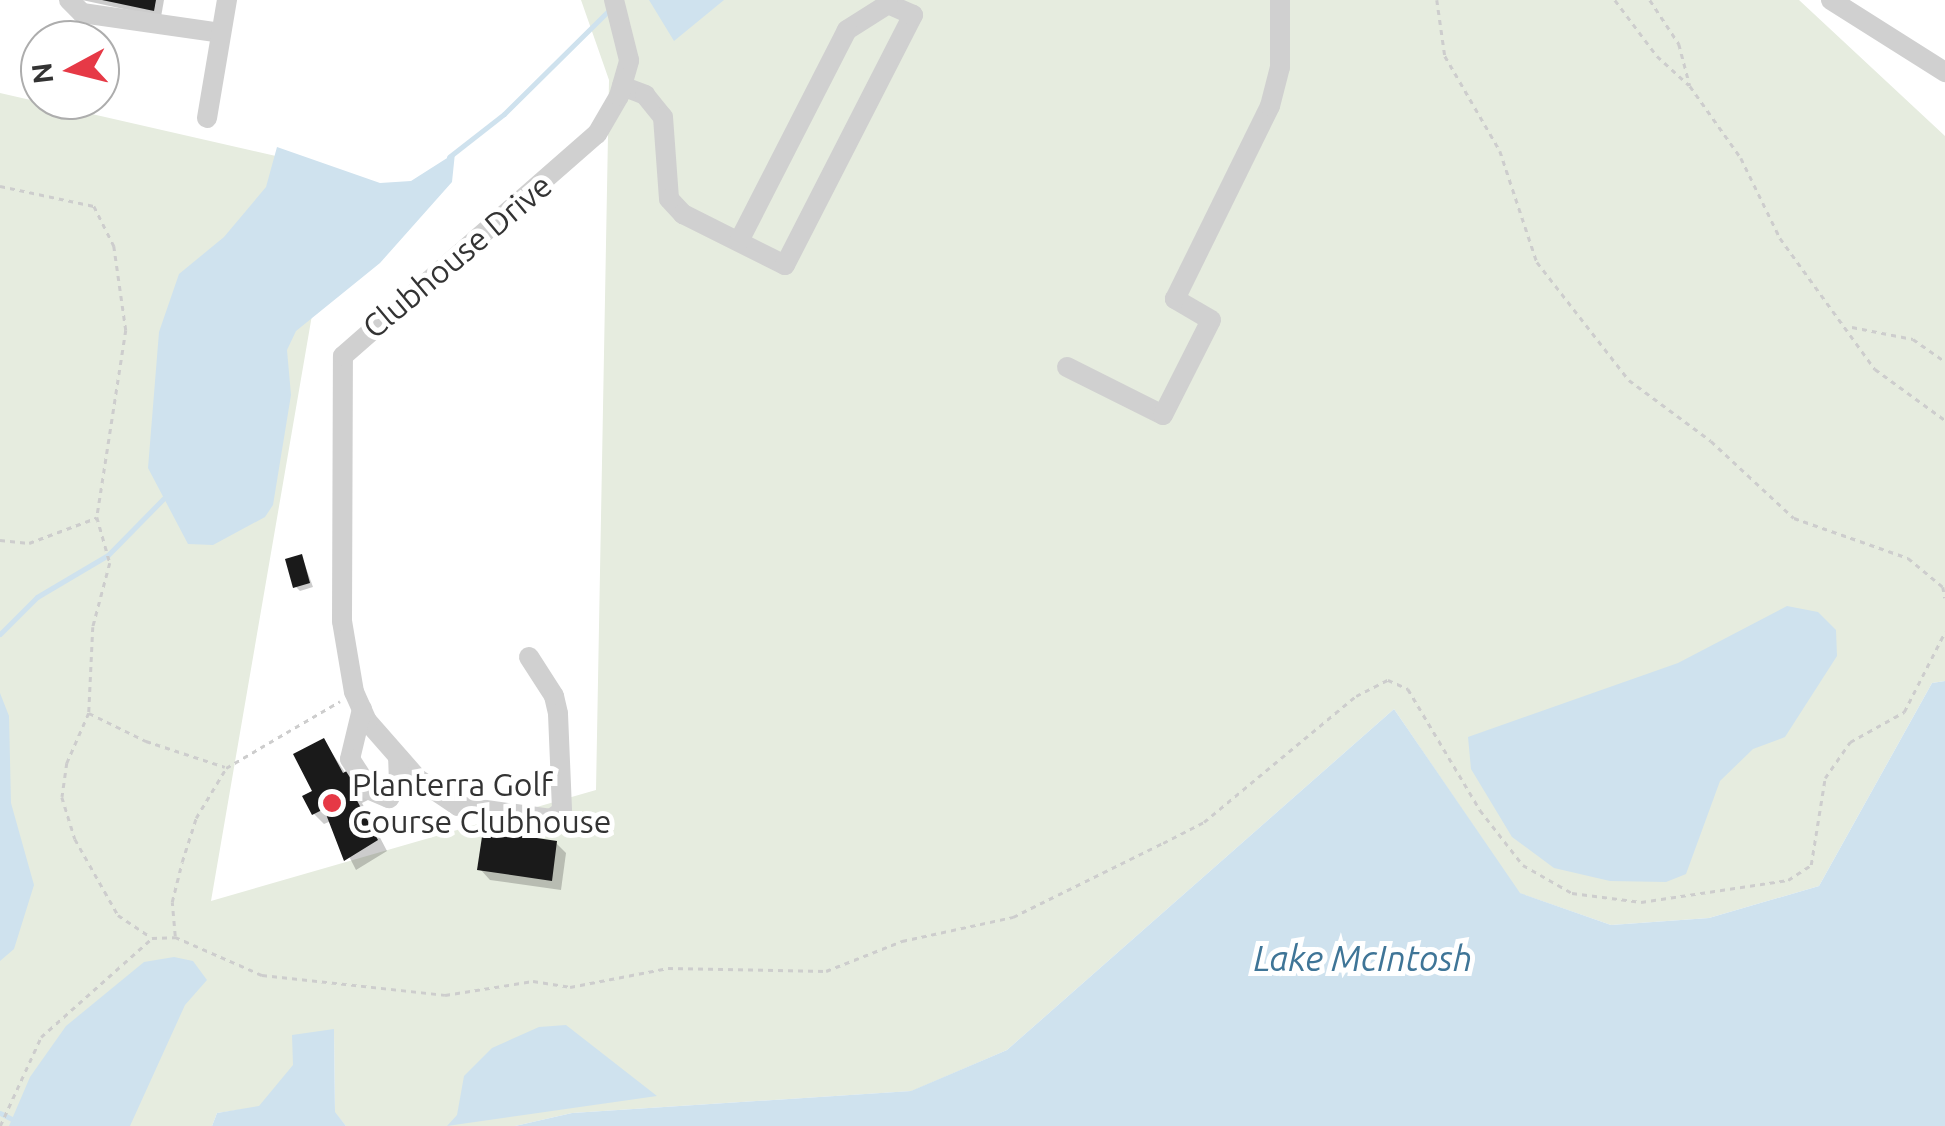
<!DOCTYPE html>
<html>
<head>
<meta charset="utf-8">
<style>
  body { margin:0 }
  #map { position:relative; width:1945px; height:1126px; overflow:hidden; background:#fff; font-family:Ubuntu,sans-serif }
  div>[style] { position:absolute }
  .green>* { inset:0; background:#e6ecdf }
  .water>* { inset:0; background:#cfe2ee }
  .shadow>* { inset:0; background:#0003 }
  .stream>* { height:5px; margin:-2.5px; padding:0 2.5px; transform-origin:2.5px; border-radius:2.5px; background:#cfe2ee }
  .building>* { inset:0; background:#1a1a1a }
  .path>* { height:2.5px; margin-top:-1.25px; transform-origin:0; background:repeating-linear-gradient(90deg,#cdcdcd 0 5px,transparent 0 10px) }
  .minor>* { height:20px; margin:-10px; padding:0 10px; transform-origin:10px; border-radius:10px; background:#d0d0d0 }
  .dots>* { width:28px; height:28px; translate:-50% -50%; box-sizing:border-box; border:5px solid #fff; border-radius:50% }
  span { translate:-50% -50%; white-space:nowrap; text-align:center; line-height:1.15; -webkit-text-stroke:10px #fff; paint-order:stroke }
  .street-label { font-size:32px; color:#333 }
  .poi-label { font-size:32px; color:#333 }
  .left { translate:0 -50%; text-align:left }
  .water-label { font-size:35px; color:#3f7597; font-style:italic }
  .north { position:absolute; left:20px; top:20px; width:100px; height:100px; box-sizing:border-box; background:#fff; border:2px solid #adadad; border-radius:50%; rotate:263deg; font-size:28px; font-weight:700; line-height:40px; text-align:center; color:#333 }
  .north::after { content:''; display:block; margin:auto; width:35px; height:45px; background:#e63946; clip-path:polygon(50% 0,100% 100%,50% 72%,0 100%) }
</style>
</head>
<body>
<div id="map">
  <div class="green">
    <i style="clip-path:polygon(581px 0,1799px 0,1945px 136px,1945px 681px,1932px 683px,1819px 886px,1709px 918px,1611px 925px,1519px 893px,1394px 709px,1007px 1050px,912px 1091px,572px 1113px,515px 1126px,346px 1126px,335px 1113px,334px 1030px,259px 1107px,217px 1113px,212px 1126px,0 1126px,0 93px,337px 170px,211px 901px,596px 790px,609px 80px)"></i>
  </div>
  <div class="water">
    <i style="clip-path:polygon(649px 0,724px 0,674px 41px)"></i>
    <i style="clip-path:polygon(277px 147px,380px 183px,411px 181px,455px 153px,452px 182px,380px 263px,296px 331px,287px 350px,291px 395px,273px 505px,265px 517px,213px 545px,188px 544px,148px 468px,159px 332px,179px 274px,224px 237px,266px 187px)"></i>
    <i style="clip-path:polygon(1787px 606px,1818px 612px,1836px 630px,1837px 656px,1785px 737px,1753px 749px,1720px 781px,1686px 874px,1666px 882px,1610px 881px,1554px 868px,1512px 837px,1471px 769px,1468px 737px,1678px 663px)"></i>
    <i style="clip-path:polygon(1945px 681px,1945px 1126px,515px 1126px,572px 1113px,911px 1091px,1007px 1050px,1394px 709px,1520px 893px,1611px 925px,1709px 918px,1819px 886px,1932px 683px)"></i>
    <i style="clip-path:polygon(0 693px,9px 716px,11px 803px,34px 885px,14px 949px,0 961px)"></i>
    <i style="clip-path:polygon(174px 957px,193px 961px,207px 980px,185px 1005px,130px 1126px,9px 1126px,30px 1077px,66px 1026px,144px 962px)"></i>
    <i style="clip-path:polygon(566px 1025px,657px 1096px,447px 1126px,457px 1115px,464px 1076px,492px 1048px,539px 1027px)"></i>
    <i style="clip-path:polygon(334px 1029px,335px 1112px,346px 1126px,212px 1126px,217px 1113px,259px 1106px,293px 1065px,292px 1035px)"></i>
  </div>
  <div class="shadow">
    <i style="clip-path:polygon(82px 0,164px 0,161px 17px)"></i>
    <i style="clip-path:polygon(302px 557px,313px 587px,300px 591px,295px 586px)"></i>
    <i style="clip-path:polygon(324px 741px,346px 774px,380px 794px,362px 803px,387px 851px,356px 870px,331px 821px,324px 824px,314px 814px)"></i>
    <i style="clip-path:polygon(556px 843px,566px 853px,561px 890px,490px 880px,480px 869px)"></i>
  </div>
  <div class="stream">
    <i style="left:449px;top:157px;width:70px;rotate:-38deg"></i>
    <i style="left:504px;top:114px;width:149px;rotate:-44.7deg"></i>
    <i style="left:0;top:634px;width:52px;rotate:-45deg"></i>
    <i style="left:37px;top:597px;width:82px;rotate:-30.6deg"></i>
    <i style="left:108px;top:555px;width:83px;rotate:-45.5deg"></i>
    <i style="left:0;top:1113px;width:29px;rotate:27deg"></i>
  </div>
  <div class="building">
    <i style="clip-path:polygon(102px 0,156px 0,154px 11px)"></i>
    <i style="clip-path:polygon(302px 554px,310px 583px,293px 588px,285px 559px)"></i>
    <i style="clip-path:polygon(324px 738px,343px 773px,362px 763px,372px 783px,353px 793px,378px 840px,344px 861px,324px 809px,312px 815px,302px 796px,312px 791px,293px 754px)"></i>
    <i style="clip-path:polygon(483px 830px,557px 841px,552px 881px,477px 870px)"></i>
  </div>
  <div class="path">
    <i style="left:1437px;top:0;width:57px;rotate:81.9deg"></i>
    <i style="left:1445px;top:56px;width:110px;rotate:59.9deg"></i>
    <i style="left:1500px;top:151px;width:117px;rotate:71.6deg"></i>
    <i style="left:1537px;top:262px;width:150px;rotate:52.1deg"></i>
    <i style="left:1629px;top:380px;width:102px;rotate:36.6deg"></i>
    <i style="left:1711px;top:441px;width:113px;rotate:42.9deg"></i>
    <i style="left:1794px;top:518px;width:121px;rotate:19.3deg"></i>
    <i style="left:1908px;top:558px;width:45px;rotate:39.6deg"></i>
    <i style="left:1943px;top:587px;width:11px;rotate:80deg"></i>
    <i style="left:1615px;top:0;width:70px;rotate:53.1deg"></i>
    <i style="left:1657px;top:56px;width:43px;rotate:42.2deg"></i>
    <i style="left:1650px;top:0;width:53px;rotate:56.6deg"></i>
    <i style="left:1679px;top:44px;width:43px;rotate:75.3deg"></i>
    <i style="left:1690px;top:86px;width:88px;rotate:54.7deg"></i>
    <i style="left:1741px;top:158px;width:89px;rotate:64deg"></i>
    <i style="left:1780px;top:238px;width:162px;rotate:54.1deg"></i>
    <i style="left:1875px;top:369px;width:87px;rotate:36.1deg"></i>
    <i style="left:0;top:186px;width:96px;rotate:12deg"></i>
    <i style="left:94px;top:206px;width:45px;rotate:63.4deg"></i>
    <i style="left:114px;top:246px;width:85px;rotate:81.9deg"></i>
    <i style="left:126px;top:330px;width:189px;rotate:98.8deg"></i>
    <i style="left:97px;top:517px;width:48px;rotate:74.2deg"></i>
    <i style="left:110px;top:563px;width:66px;rotate:104.9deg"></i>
    <i style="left:93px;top:627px;width:86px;rotate:92.7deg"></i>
    <i style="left:89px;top:713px;width:55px;rotate:113.7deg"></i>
    <i style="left:67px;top:763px;width:34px;rotate:98deg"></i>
    <i style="left:62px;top:797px;width:44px;rotate:72.8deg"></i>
    <i style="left:75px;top:839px;width:87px;rotate:60.5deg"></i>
    <i style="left:118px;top:915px;width:40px;rotate:34deg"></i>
    <i style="left:1852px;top:327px;width:62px;rotate:11.1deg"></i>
    <i style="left:1913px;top:339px;width:39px;rotate:35deg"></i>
    <i style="left:0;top:540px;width:29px;rotate:6deg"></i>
    <i style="left:29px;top:543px;width:72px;rotate:-20.5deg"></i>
    <i style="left:89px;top:713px;width:64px;rotate:26.2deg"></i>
    <i style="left:146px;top:741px;width:83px;rotate:18.2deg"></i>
    <i style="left:175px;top:936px;width:34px;rotate:-95deg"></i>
    <i style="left:172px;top:902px;width:41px;rotate:-76deg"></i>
    <i style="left:182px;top:862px;width:46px;rotate:-72.3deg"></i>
    <i style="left:196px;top:818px;width:58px;rotate:-59deg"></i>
    <i style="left:226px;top:768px;width:132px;rotate:-30.4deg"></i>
    <i style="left:0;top:1126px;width:98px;rotate:-65.3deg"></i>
    <i style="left:41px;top:1037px;width:149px;rotate:-41.7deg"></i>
    <i style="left:152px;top:938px;width:23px;rotate:-2deg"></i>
    <i style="left:175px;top:937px;width:95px;rotate:23.6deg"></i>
    <i style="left:262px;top:975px;width:184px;rotate:6.2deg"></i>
    <i style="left:445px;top:995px;width:89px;rotate:-9deg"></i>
    <i style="left:533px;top:981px;width:37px;rotate:9deg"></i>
    <i style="left:570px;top:987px;width:100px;rotate:-11deg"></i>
    <i style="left:668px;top:968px;width:158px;rotate:1.1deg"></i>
    <i style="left:826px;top:971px;width:82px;rotate:-21.5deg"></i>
    <i style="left:902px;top:941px;width:114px;rotate:-12.2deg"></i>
    <i style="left:1013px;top:917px;width:167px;rotate:-26.3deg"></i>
    <i style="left:1163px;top:843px;width:46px;rotate:-27.1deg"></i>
    <i style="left:1204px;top:822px;width:197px;rotate:-39.7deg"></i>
    <i style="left:1356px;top:696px;width:36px;rotate:-27deg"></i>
    <i style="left:1388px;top:680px;width:22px;rotate:24deg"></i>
    <i style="left:1408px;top:689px;width:141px;rotate:59.2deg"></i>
    <i style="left:1480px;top:810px;width:70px;rotate:52deg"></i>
    <i style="left:1523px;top:865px;width:56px;rotate:29.7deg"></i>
    <i style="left:1572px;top:893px;width:70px;rotate:7.4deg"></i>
    <i style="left:1641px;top:902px;width:149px;rotate:-8.5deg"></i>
    <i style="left:1788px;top:880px;width:27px;rotate:-33deg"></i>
    <i style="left:1811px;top:865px;width:88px;rotate:-80.9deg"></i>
    <i style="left:1825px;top:778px;width:44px;rotate:-55.2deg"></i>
    <i style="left:1850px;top:742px;width:62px;rotate:-29.1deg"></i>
    <i style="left:1904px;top:712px;width:90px;rotate:-62.9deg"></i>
  </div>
  <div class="minor">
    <i style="left:69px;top:0;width:18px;rotate:45deg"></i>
    <i style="left:82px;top:13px;width:140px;rotate:8.2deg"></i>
    <i style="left:1831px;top:0;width:135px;rotate:32.3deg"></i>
    <i style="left:622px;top:86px;width:25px;rotate:21deg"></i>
    <i style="left:645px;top:95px;width:28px;rotate:51deg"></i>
    <i style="left:663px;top:117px;width:82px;rotate:85.8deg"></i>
    <i style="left:669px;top:199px;width:21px;rotate:47deg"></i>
    <i style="left:683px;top:214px;width:114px;rotate:26.6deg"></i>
    <i style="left:785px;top:265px;width:281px;rotate:-62.9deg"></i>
    <i style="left:913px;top:15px;width:27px;rotate:-156deg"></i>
    <i style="left:888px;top:4px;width:49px;rotate:147.6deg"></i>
    <i style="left:847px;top:30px;width:237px;rotate:117.1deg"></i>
    <i style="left:207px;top:118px;width:120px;rotate:-80.4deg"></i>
    <i style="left:1067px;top:367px;width:107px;rotate:26.6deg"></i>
    <i style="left:1163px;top:415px;width:106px;rotate:-63.2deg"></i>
    <i style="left:1211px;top:320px;width:42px;rotate:-149.7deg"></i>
    <i style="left:1175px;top:299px;width:215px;rotate:-63.8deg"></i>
    <i style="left:1270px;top:106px;width:40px;rotate:-75.6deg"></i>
    <i style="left:1280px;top:67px;width:67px;rotate:-90deg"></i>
    <i style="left:529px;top:657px;width:46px;rotate:57.3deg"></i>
    <i style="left:554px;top:696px;width:18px;rotate:77deg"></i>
    <i style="left:558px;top:714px;width:97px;rotate:87.6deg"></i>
    <i style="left:562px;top:811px;width:14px;rotate:144deg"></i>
    <i style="left:551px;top:819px;width:94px;rotate:-172deg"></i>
    <i style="left:458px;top:806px;width:48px;rotate:-146deg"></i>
    <i style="left:418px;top:779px;width:77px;rotate:-131.3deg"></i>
    <i style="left:367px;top:721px;width:32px;rotate:-114deg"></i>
    <i style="left:354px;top:692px;width:72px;rotate:-99.6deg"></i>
    <i style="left:342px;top:621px;width:265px;rotate:-89.8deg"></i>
    <i style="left:343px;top:356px;width:337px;rotate:-41.2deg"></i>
    <i style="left:597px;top:134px;width:44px;rotate:-59.9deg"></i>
    <i style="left:619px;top:96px;width:37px;rotate:-74deg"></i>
    <i style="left:629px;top:60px;width:62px;rotate:-104deg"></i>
    <i style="left:362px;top:709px;width:51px;rotate:103.5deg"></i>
    <i style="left:350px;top:759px;width:37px;rotate:57deg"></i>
    <i style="left:370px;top:790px;width:21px;rotate:23deg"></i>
    <i style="left:389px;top:798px;width:18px;rotate:-56deg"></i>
    <i style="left:399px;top:783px;width:26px;rotate:-92deg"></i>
  </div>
  <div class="dots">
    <i style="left:332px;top:803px;background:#e63946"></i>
  </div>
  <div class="street-label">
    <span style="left:457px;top:256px;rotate:-40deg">Clubhouse Drive</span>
  </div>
  <div class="poi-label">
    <span class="left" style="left:352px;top:803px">Planterra Golf<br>Course Clubhouse</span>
  </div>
  <div class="water-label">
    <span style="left:1363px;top:958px">Lake McIntosh</span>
  </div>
  <div class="north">N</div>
</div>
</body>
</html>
